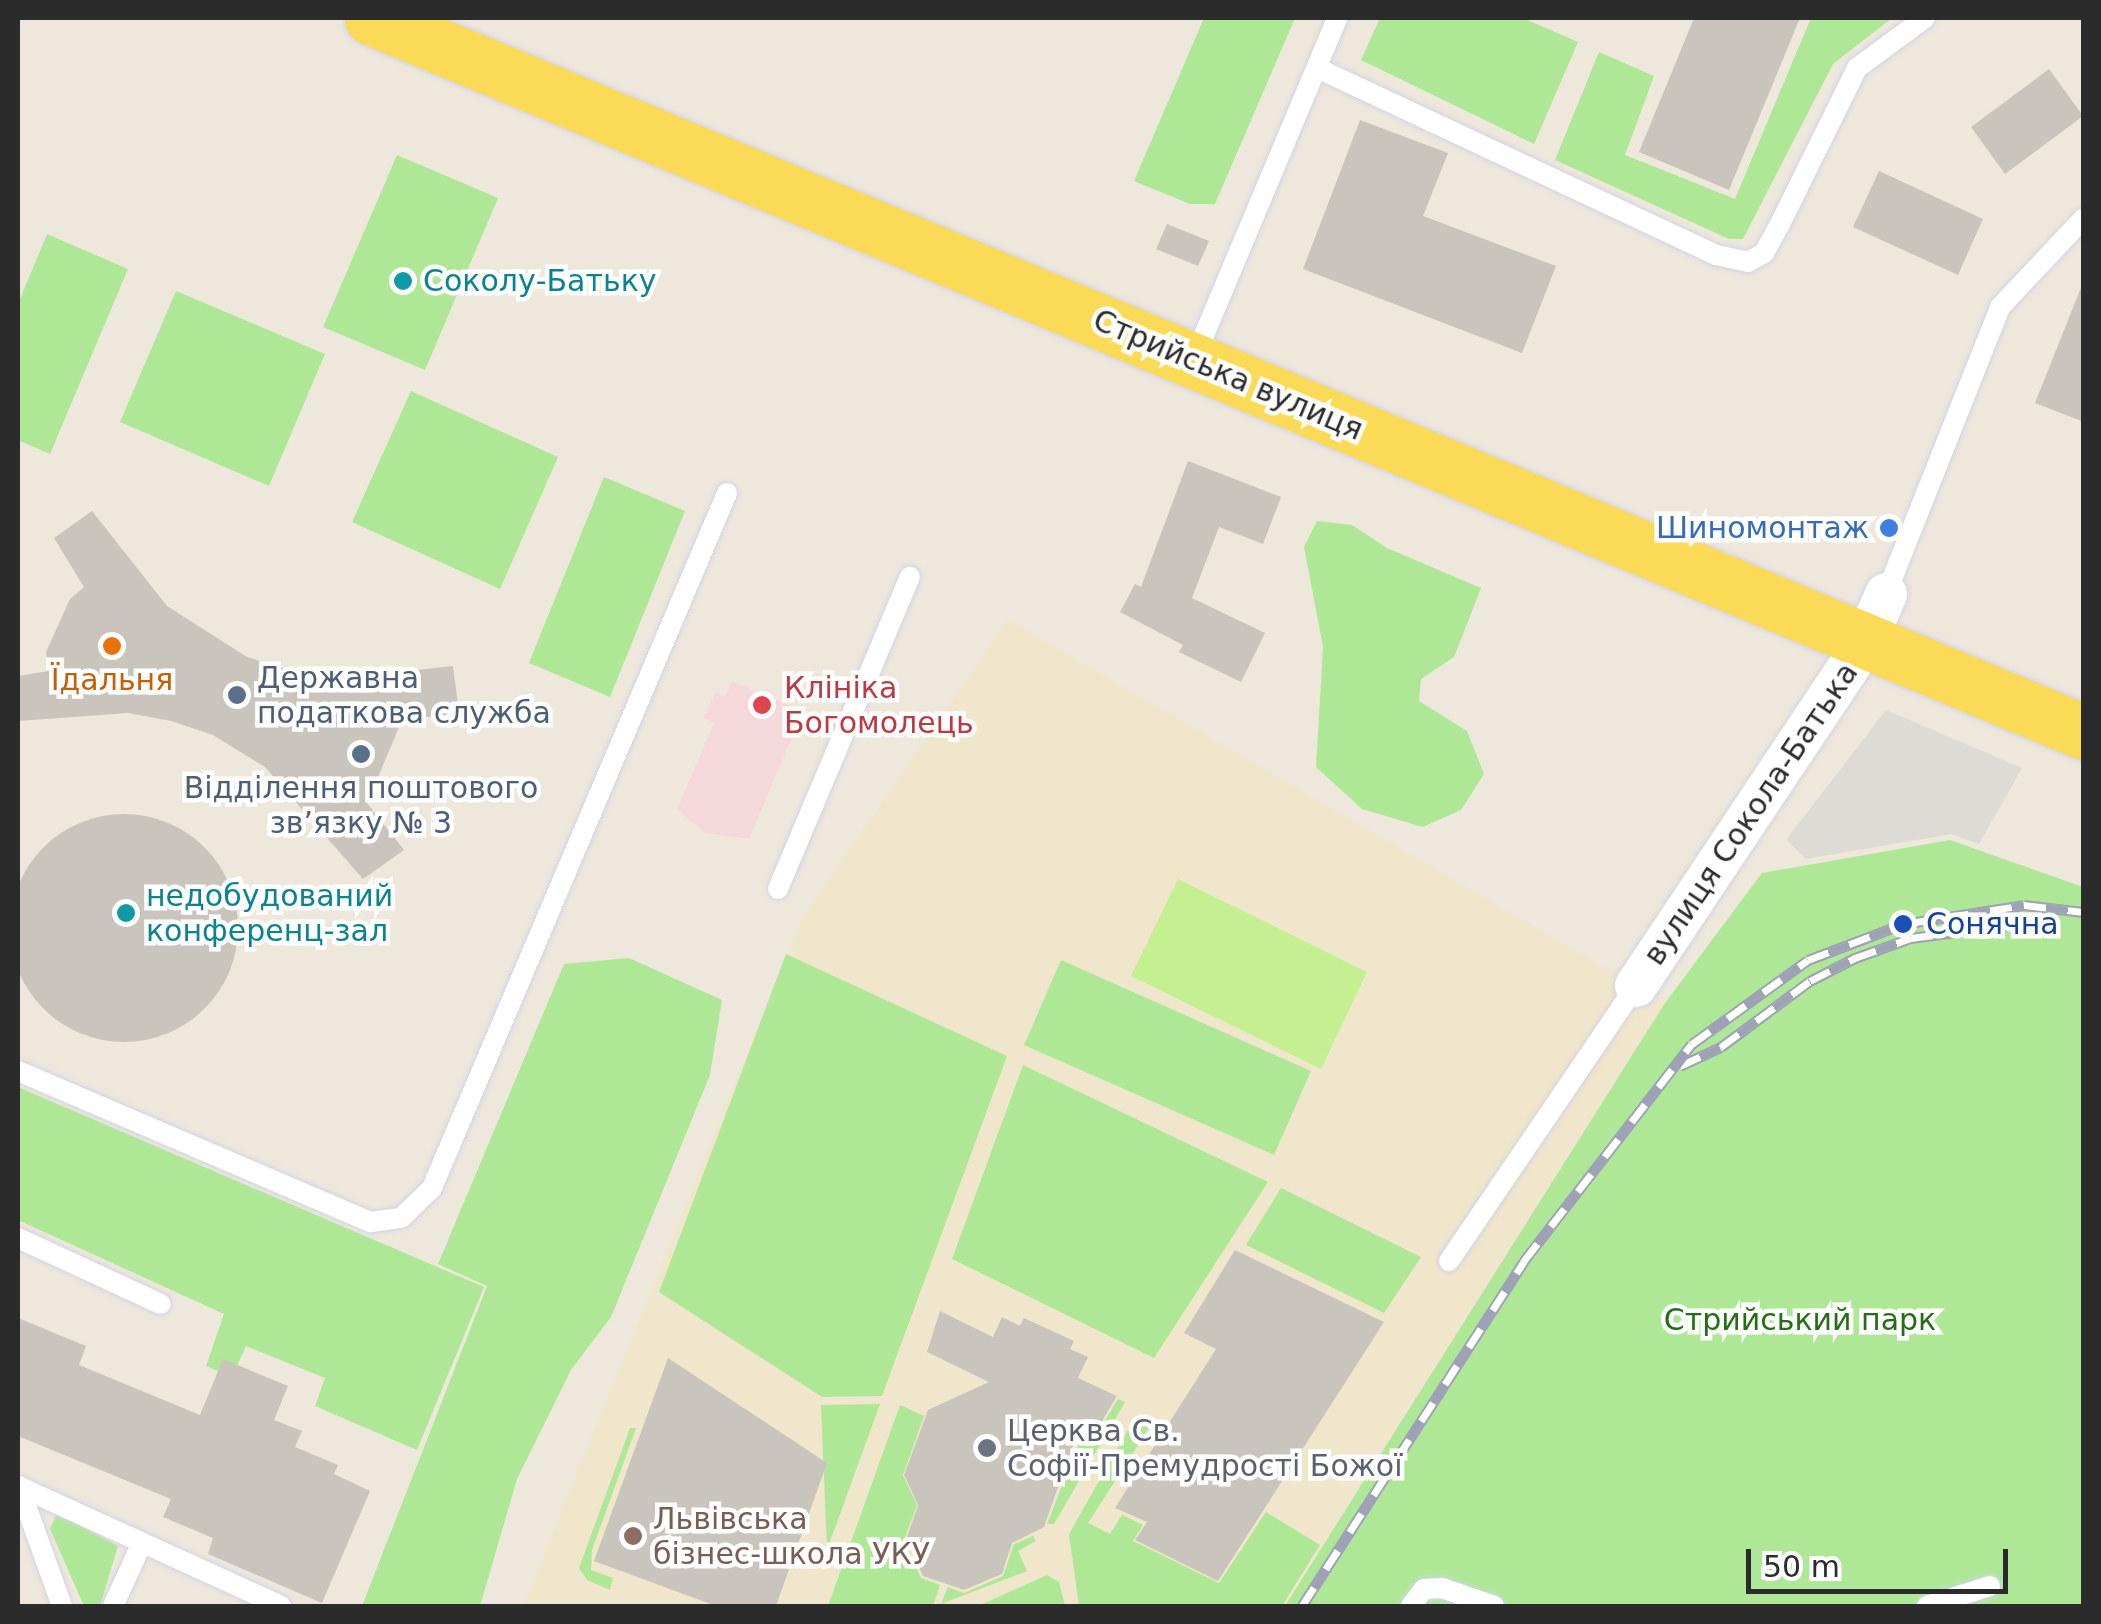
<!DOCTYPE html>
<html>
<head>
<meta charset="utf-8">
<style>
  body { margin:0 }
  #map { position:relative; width:2101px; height:1624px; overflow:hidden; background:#eee7dc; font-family:"DejaVu Sans",sans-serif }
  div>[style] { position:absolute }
  .education>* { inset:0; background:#f0e6cb }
  .medical>* { inset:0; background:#f5d9da }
  .green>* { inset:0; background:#aee896 }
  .pitch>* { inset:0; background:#c4f091 }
  .plaza>* { inset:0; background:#dedad4 }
  .building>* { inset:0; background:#c9c4bc }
  .round { border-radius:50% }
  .roads { filter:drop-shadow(0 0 2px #d2d4e5) drop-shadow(0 0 2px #d2d4e5) }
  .service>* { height:20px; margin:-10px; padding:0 10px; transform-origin:10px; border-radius:10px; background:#fff }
  .minor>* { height:42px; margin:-21px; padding:0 21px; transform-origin:21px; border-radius:21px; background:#fff }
  .primary>* { height:55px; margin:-27.5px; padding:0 27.5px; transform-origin:27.5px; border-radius:27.5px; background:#fada56 }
  .rail>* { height:11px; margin-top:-5.5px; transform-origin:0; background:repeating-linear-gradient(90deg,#fff 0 22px,#9fa1b7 0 44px); box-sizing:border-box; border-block:2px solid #9fa1b7 }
  .dots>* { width:28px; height:28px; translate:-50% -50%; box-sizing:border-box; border:5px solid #fff; border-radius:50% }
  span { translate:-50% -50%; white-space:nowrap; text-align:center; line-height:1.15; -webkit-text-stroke:9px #fff; paint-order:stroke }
  .culture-label { font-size:30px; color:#0d838f }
  .left { translate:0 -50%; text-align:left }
  .street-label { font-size:30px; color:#2b2b2b }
  .shop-label { font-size:30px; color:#366cbe }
  .right { translate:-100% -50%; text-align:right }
  .service-label { font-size:30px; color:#4e5e75 }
  .food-label { font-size:30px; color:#c56008 }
  .health-label { font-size:30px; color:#be3a42 }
  .transit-label { font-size:30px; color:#164399 }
  .park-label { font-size:30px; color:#246e16 }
  .worship-label { font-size:30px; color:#5b616d }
  .education-label { font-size:30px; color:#785e54 }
  .frame { position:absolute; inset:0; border:20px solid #2b2b2b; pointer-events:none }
  .scale { position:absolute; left:1746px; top:1549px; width:262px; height:45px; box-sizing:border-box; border:5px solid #2b2b2b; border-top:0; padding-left:12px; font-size:30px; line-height:35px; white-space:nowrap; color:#2b2b2b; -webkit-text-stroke:8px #fff; paint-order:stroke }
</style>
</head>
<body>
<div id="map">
  <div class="education">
    <i style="clip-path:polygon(1008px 619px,1665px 1003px,1285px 1606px,523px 1606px,802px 918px)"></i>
  </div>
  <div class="medical">
    <i style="clip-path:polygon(732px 681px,803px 711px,749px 839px,705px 833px,677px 809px,714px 723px,704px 718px,715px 693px,725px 697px)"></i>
  </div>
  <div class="green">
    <i style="clip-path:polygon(1204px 18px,1295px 18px,1215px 204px,1190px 204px,1134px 181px)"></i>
    <i style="clip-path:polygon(1380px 18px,1523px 18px,1578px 42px,1534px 144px,1361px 60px)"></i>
    <i style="clip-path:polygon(1811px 18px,1892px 18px,1833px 64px,1743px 239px,1729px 239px,1555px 160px,1599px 52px,1654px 76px,1625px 155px,1735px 199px)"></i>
    <i style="clip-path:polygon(397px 155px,498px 198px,425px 370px,323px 327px)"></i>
    <i style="clip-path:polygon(47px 234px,128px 269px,50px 454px,18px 440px,18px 304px)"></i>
    <i style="clip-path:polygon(176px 291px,325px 354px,269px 486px,120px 422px)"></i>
    <i style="clip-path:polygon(411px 391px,558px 457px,500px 589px,352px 522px)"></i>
    <i style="clip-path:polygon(604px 477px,685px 511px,610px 697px,529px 663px)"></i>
    <i style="clip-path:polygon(1317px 521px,1352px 525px,1387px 548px,1481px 588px,1454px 657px,1421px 679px,1419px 701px,1467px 731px,1484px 774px,1461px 810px,1423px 827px,1362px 809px,1316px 767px,1323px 647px,1304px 547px)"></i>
    <i style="clip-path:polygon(1950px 840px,2083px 887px,2083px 1606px,1285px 1606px,1665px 1003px,1762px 873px)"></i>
    <i style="clip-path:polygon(786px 954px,1007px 1056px,882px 1396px,822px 1397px,659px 1292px)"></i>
    <i style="clip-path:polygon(629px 958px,722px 1000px,710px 1075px,611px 1317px,571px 1370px,517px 1479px,480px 1606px,362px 1606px,487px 1286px,438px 1264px,564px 964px)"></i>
    <i style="clip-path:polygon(1061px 960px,1311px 1071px,1274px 1155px,1024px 1045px)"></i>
    <i style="clip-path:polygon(1023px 1065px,1268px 1182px,1154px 1358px,952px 1259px)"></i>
    <i style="clip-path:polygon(18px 1087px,484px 1287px,417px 1450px,315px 1406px,325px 1378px,246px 1346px,232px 1377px,206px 1366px,224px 1314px,18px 1220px)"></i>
    <i style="clip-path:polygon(1281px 1188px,1421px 1257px,1384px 1313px,1246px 1245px)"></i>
    <i style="clip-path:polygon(1118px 1399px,1125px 1402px,1054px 1524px,1047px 1524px,1084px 1430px,1096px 1435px)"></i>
    <i style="clip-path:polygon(880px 1404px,827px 1550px,821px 1405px)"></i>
    <i style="clip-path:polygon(900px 1405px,924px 1416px,903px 1475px,917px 1505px,904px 1540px,921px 1578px,940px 1585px,933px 1606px,828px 1606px)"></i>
    <i style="clip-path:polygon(1134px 1419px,1149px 1428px,1088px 1523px,1110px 1534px,1122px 1515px,1143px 1525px,1133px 1541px,1219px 1583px,1266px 1512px,1320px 1545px,1282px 1606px,1079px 1606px,1069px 1534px)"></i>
    <i style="clip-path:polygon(630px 1428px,636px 1428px,592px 1550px,591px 1570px,613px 1578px,610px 1590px,587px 1580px,579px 1568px)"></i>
    <i style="clip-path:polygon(57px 1513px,118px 1546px,100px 1606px,84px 1606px,50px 1529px)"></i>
    <i style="clip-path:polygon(1033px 1536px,1036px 1541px,1018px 1551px,1027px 1571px,941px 1604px,948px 1587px,964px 1593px,1003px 1576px,1014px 1544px)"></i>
    <i style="clip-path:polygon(1047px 1575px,1059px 1582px,1065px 1606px,978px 1606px)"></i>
  </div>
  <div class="pitch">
    <i style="clip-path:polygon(1178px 879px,1367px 972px,1321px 1069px,1131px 976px)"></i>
  </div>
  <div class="plaza">
    <i style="clip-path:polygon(1886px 710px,2022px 768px,1979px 844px,1951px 834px,1806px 859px,1786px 840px)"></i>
  </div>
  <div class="building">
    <i style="clip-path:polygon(1694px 18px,1800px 18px,1729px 190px,1639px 152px)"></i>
    <i style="clip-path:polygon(2049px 69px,2083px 116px,2005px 174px,1971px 127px)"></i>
    <i style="clip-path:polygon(1360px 120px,1448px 153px,1423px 216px,1556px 266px,1522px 353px,1303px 269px)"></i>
    <i style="clip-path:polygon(1879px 171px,1983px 219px,1958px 275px,1853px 227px)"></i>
    <i style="clip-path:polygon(1167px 224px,1209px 241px,1198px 266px,1156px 249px)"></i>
    <i style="clip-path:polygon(2082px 285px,2084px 285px,2084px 422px,2035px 403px)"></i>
    <i style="clip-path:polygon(1188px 461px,1281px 497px,1263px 544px,1219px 527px,1192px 598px,1265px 633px,1241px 682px,1179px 652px,1183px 645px,1120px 612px,1135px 584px,1141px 587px)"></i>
    <i style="clip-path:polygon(92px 511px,167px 606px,247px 657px,299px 673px,352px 677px,453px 666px,459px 713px,402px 720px,367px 803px,404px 850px,363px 879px,265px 767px,213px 735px,171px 721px,128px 713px,18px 721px,18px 676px,49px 671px,46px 652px,70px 599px,84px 587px,54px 538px)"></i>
    <i class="round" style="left:10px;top:814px;width:228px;height:228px"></i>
    <i style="clip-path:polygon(1235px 1250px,1384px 1322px,1218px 1581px,1135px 1540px,1147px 1522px,1115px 1508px,1216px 1349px,1184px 1333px)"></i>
    <i style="clip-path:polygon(940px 1311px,993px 1337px,1002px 1317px,1020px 1326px,1024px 1318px,1074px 1341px,1070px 1349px,1088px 1357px,1078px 1378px,1117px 1396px,1095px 1433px,1080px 1425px,1044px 1527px,1012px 1543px,1002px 1574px,964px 1590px,923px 1576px,906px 1540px,918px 1505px,904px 1475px,928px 1410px,989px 1382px,927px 1352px)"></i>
    <i style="clip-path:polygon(18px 1318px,86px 1346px,79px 1365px,200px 1415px,223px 1359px,288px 1386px,274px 1420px,302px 1431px,295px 1447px,338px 1465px,334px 1474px,370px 1491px,322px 1603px,208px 1554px,213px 1538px,163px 1517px,171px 1499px,18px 1436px)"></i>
    <i style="clip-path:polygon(668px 1358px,827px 1463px,776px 1606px,716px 1606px,594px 1561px)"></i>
  </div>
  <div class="roads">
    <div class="service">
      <i style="left:1317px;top:68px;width:441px;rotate:25.1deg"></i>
      <i style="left:1716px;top:255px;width:33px;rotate:12deg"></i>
      <i style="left:1748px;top:262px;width:18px;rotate:-29deg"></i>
      <i style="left:1764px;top:253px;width:33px;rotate:-61deg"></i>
      <i style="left:1780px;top:224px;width:174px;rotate:-63.7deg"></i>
      <i style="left:1857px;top:68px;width:84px;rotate:-36.3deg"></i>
      <i style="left:1194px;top:359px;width:370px;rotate:-67.2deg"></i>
      <i style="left:1886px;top:594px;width:309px;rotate:-68.3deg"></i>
      <i style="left:2000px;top:307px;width:122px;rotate:-46.7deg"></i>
      <i style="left:778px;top:889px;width:339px;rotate:-67.1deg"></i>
      <i style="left:18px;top:1071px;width:384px;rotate:23.2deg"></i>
      <i style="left:371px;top:1222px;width:30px;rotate:-8deg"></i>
      <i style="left:401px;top:1218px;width:43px;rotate:-44.1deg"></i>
      <i style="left:432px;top:1188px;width:755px;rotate:-67deg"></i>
      <i style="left:18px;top:1238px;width:157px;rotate:24.8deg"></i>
      <i style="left:1449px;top:1261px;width:333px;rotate:-55.8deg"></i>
      <i style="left:18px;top:1486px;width:289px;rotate:24.5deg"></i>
      <i style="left:19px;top:1486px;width:127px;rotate:70.3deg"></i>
      <i style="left:113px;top:1606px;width:69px;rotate:-65.3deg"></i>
      <i style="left:1411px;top:1606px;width:21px;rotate:-53deg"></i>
      <i style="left:1424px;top:1589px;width:18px;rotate:-3deg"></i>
      <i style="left:1442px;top:1588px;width:55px;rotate:19.1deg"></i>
      <i style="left:1927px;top:1606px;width:66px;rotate:-17.6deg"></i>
    </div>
    <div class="minor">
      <i style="left:1636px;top:986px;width:415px;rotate:-56.3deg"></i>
      <i style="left:1866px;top:641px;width:51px;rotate:-66.9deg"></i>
    </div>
    <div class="primary">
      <i style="left:372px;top:18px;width:1855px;rotate:22.64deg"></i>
    </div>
  </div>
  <div class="rail">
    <i style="left:1680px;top:1066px;width:45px;rotate:-24.9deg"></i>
    <i style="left:1721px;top:1047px;width:111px;rotate:-36.6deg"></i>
    <i style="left:1810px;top:981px;width:51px;rotate:-27.1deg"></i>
    <i style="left:1855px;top:958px;width:59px;rotate:-19.7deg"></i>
    <i style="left:1911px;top:938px;width:144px;rotate:-7.6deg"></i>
    <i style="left:1302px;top:1606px;width:410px;rotate:-57.2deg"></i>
    <i style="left:1524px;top:1261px;width:274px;rotate:-52.3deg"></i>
    <i style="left:1692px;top:1044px;width:143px;rotate:-35.9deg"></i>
    <i style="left:1808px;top:960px;width:102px;rotate:-20.8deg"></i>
    <i style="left:1903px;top:924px;width:122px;rotate:-8.9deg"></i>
    <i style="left:2024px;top:905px;width:60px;rotate:6.7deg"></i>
  </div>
  <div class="dots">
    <i style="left:403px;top:281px;background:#0f9aa8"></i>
    <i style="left:1889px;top:528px;background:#3f7fe0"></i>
    <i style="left:112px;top:646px;background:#e8710a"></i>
    <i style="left:237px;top:695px;background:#5c6f8a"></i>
    <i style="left:762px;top:705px;background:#e0444e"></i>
    <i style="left:361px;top:754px;background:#5c6f8a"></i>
    <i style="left:126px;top:913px;background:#0f9aa8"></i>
    <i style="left:1903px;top:924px;background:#1a4fb4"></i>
    <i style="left:987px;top:1448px;background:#6b7280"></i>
    <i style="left:633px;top:1536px;background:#8d6e63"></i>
  </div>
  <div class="culture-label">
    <span class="left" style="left:423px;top:281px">Соколу-Батьку</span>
    <span class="left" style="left:146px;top:913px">недобудований<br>конференц-зал</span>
  </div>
  <div class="street-label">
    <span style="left:1228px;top:375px;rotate:23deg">Стрийська вулиця</span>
    <span style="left:1751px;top:814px;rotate:-56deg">вулиця Сокола-Батька</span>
  </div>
  <div class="shop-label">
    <span class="right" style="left:1869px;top:528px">Шиномонтаж</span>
  </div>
  <div class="service-label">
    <span class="left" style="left:257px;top:695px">Державна<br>податкова служба</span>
    <span style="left:361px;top:805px">Відділення поштового<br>зв’язку № 3</span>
  </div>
  <div class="food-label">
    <span style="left:112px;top:680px">Їдальня</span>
  </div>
  <div class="health-label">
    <span class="left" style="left:784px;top:705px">Клініка<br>Богомолець</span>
  </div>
  <div class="transit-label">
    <span class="left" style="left:1926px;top:924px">Сонячна</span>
  </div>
  <div class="park-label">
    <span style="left:1800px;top:1320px">Стрийський парк</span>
  </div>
  <div class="worship-label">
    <span class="left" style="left:1007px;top:1448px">Церква Св.<br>Софії-Премудрості Божої</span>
  </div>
  <div class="education-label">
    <span class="left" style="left:653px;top:1536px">Львівська<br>бізнес-школа УКУ</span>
  </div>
  <div class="frame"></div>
  <div class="scale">50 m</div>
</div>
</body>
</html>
